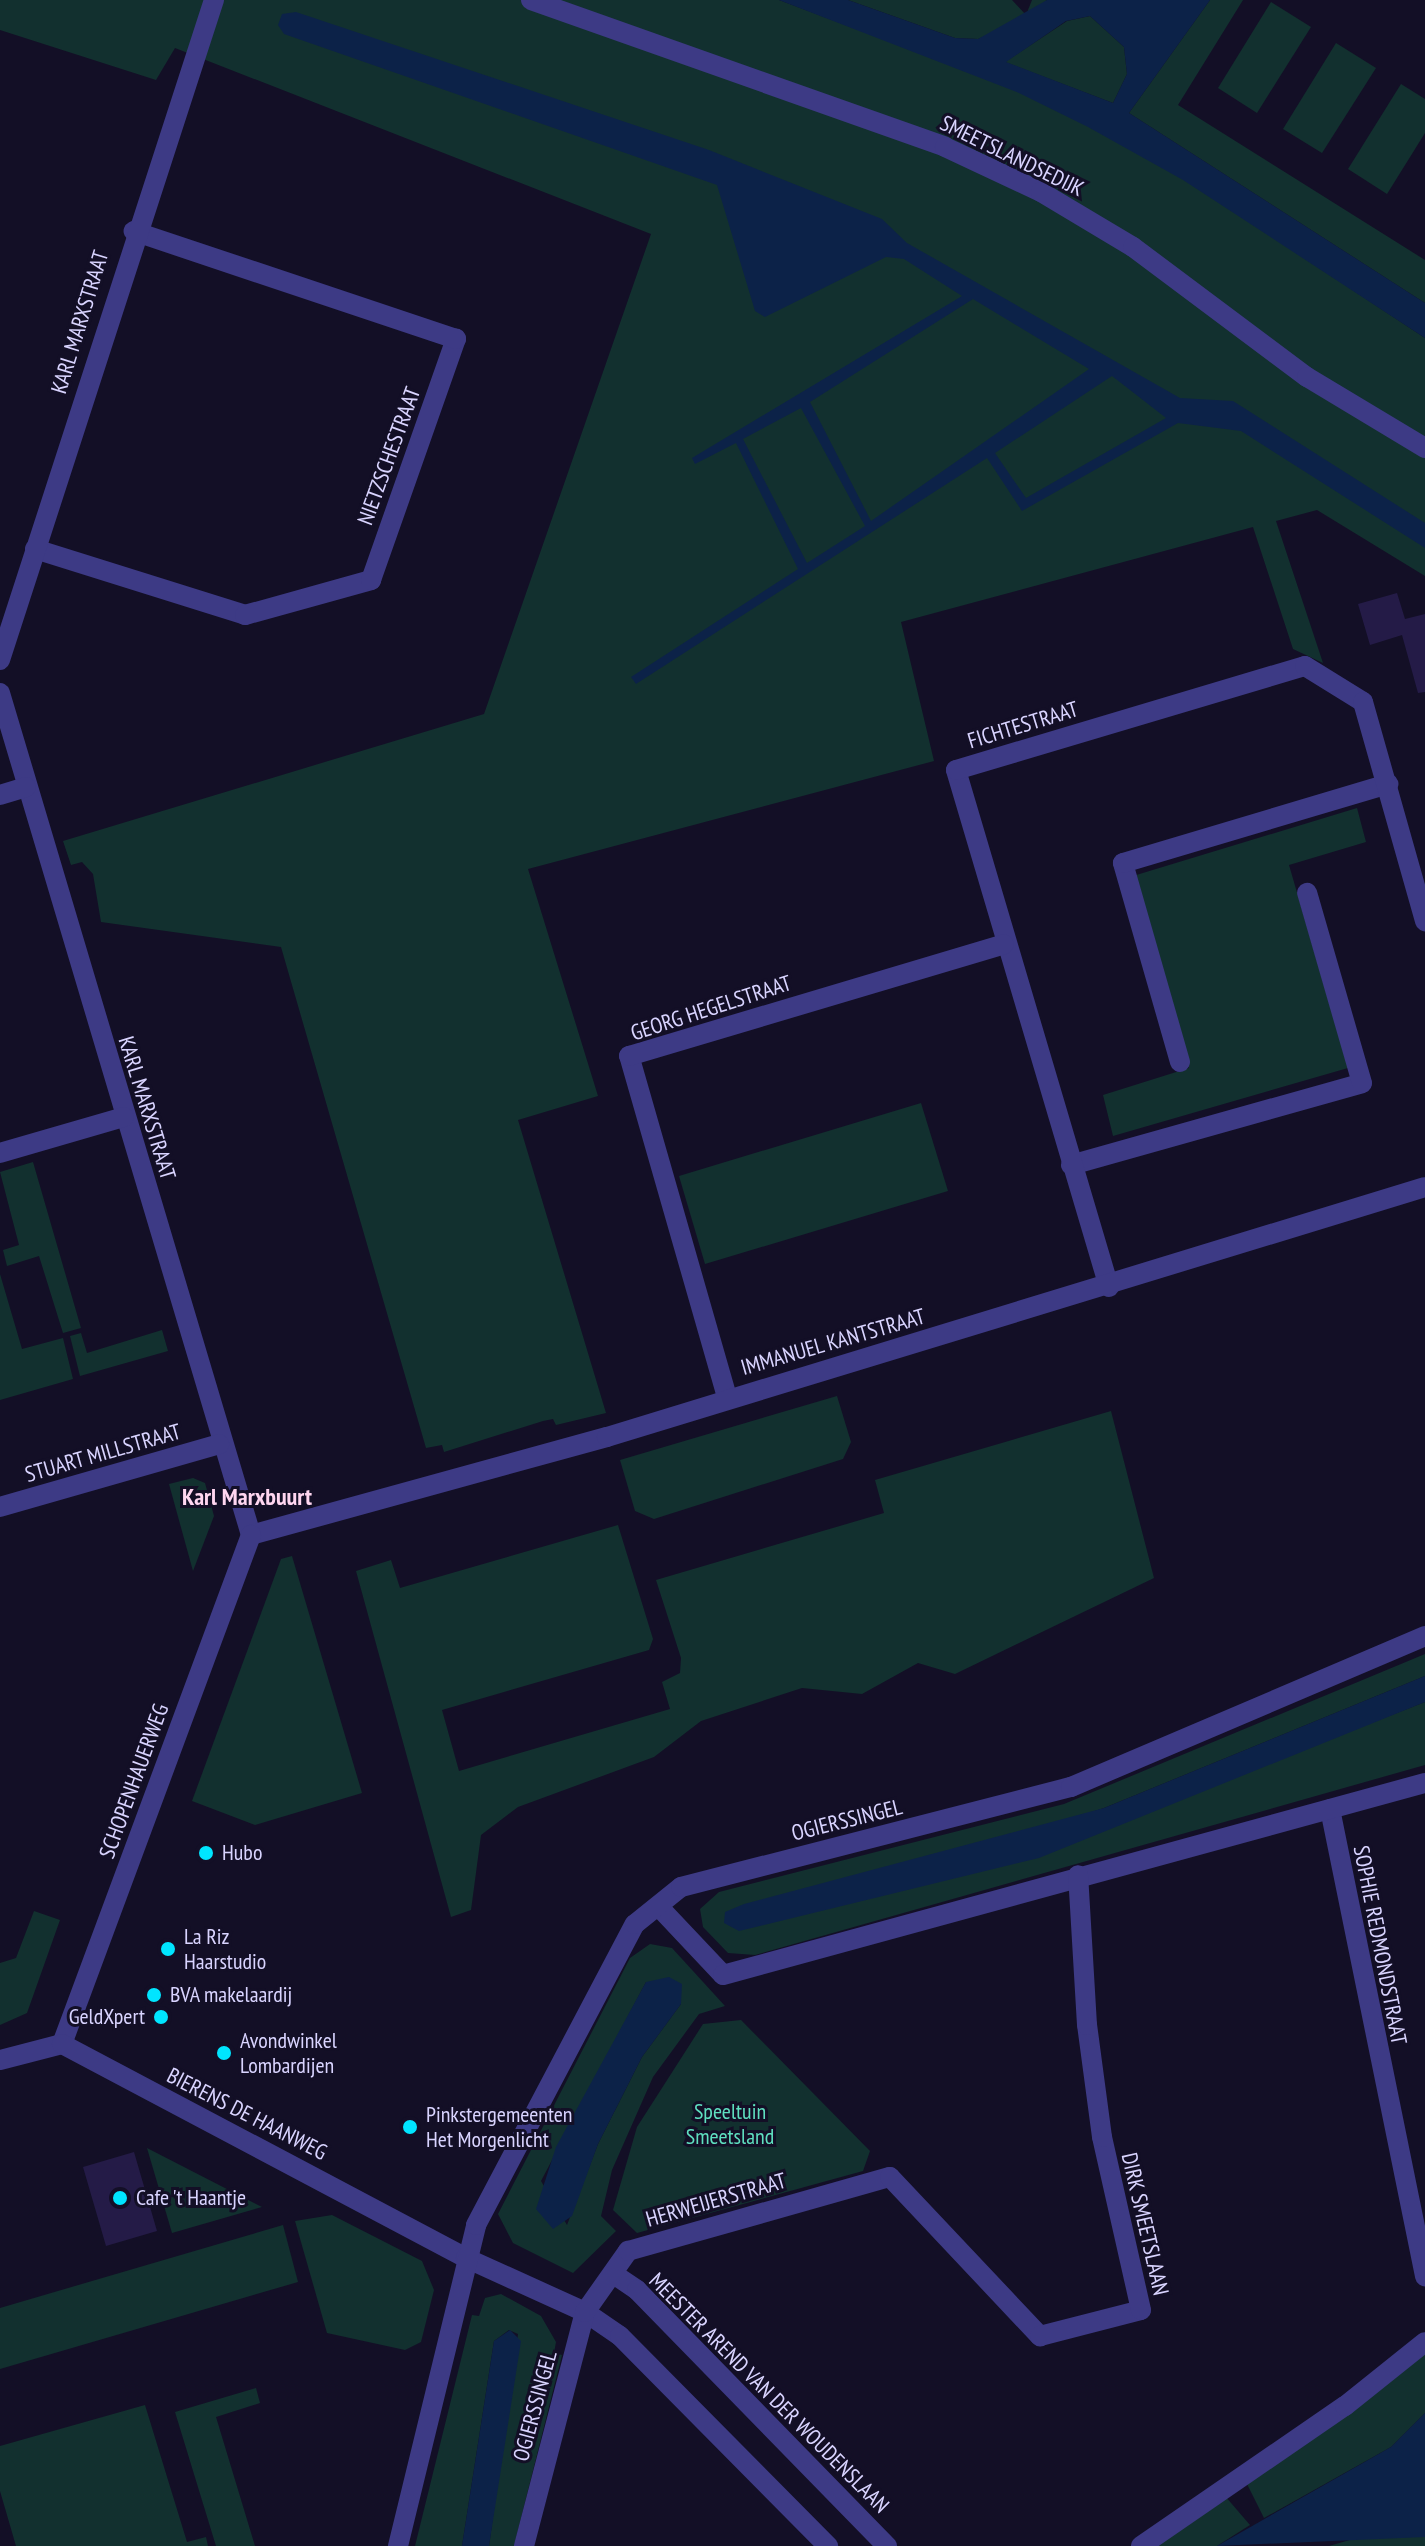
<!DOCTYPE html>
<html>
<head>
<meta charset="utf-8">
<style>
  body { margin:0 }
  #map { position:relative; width:1425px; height:2546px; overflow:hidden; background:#130f26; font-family:"PT Sans Narrow",sans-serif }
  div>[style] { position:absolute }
  .green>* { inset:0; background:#12302f }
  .water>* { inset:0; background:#0c2248 }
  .building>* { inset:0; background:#241b47 }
  .street>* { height:20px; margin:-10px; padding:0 10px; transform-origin:10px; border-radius:10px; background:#3d3a85 }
  .dots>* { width:22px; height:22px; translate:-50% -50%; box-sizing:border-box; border:4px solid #130f26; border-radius:50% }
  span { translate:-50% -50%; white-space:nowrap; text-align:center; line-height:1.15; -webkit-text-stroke:6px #130f26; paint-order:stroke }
  .street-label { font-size:22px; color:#d9d4ff }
  .poi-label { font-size:22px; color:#d9d4ff }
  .left { translate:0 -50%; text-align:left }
  .right { translate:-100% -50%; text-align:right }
  .park-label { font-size:22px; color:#5fe0c0 }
  .neighbourhood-label { font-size:24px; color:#ffd6f0; font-weight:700 }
</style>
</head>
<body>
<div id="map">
  <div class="green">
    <i style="clip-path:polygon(0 0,779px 0,1092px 118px,1425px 338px,1425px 576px,1317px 510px,1276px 521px,1323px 663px,1293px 649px,1253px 527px,901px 622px,934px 761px,528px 869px,598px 1096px,518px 1120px,606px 1413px,556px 1425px,553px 1419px,543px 1421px,444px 1452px,442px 1445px,426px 1448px,281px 947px,101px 922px,93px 874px,82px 862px,71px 865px,63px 841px,484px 714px,651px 234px,175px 48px,156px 80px,0 30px)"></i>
    <i style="clip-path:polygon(848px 0,1012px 0,1026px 15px,1032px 0,1047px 0,1026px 16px,1006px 28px,978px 39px,955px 38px)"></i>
    <i style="clip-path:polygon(1210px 0,1243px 0,1178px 105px,1425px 260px,1425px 303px,1129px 113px)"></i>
    <i style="clip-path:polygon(1271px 2px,1311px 27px,1257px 113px,1218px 88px)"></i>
    <i style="clip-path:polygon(1090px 16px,1124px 47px,1127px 74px,1113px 103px,1005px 62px,1067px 21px)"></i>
    <i style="clip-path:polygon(1336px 43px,1376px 68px,1322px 153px,1283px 129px)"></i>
    <i style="clip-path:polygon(1401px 84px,1425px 99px,1425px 133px,1387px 194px,1348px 169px)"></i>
    <i style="clip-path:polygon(1357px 808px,1366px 842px,1289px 865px,1348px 1068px,1113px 1136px,1103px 1095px,1189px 1068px,1133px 876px)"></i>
    <i style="clip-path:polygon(921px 1103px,948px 1191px,705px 1264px,679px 1176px)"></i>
    <i style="clip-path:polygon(33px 1162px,81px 1328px,63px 1333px,39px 1256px,7px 1266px,3px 1250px,19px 1245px,0 1172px)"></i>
    <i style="clip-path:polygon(0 1274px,22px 1349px,63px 1338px,73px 1379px,0 1400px)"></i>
    <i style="clip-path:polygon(162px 1330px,168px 1351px,80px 1376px,70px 1336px,81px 1333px,87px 1353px)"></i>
    <i style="clip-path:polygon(837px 1396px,851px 1442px,843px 1459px,654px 1519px,635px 1511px,620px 1460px)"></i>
    <i style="clip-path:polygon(1111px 1411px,1154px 1578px,955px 1674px,918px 1663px,862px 1694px,802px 1688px,701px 1721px,654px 1757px,518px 1807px,481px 1835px,471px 1910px,451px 1917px,356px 1571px,391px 1560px,400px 1588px,618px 1525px,653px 1639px,649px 1650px,442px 1710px,459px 1771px,670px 1709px,662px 1682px,680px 1673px,681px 1658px,656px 1580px,884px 1513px,875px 1480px)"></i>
    <i style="clip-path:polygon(193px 1478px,205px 1483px,214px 1516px,193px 1571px,169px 1484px)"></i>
    <i style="clip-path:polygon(292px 1556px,362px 1793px,255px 1825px,192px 1801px,281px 1559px)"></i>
    <i style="clip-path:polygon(1425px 1654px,1425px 1676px,1104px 1808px,727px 1928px,1330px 1739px,1425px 1702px,1425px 1765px,755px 1955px,728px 1953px,703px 1927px,700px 1909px,719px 1892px,1064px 1804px)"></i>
    <i style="clip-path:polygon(34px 1911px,60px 1920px,27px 2013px,0 2025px,0 1963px,16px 1958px)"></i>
    <i style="clip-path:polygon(evenodd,650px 1944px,672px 1948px,725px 2006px,699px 2014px,653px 2077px,612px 2170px,601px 2216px,616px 2231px,573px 2273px,513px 2243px,498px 2214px,630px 1958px,650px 1944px,646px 1982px,681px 2004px,642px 2057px,598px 2144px,567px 2225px,541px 2181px,646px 1982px)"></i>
    <i style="clip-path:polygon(741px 2020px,870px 2151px,863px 2171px,637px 2233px,613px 2210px,637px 2127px,703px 2024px)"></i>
    <i style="clip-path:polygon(147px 2148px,262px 2207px,172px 2233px)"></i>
    <i style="clip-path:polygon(332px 2215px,422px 2261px,434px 2290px,421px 2342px,405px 2350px,327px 2333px,295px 2221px)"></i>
    <i style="clip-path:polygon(283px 2225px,298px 2282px,0 2369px,0 2308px)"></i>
    <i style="clip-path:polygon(501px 2294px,541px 2316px,556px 2342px,554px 2353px,562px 2355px,514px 2546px,489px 2546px,518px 2334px,509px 2330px,494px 2341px,462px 2546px,415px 2546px,472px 2315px,479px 2316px,485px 2298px)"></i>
    <i style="clip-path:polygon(1425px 2350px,1425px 2413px,1391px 2447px,1264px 2518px,1246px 2482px)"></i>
    <i style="clip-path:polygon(256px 2388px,260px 2403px,216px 2417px,255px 2546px,216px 2546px,175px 2412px)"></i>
    <i style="clip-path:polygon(145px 2405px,187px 2542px,206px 2537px,208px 2546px,16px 2546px,0 2491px,0 2446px)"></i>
    <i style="clip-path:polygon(1225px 2496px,1250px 2525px,1217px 2546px,1156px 2546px)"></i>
    <i style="clip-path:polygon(1367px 2535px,1425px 2537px,1425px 2546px,1329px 2546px)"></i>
  </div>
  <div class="water">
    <i style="clip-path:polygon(evenodd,779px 0,848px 0,955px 38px,978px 39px,1047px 0,1210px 0,1129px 113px,1425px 303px,1425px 338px,1183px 180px,1088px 127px,1019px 93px,779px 0,1090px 16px,1124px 47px,1127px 74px,1113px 103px,1006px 62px,1066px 21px,1090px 16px)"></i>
    <i style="clip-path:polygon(evenodd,296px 12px,709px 150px,882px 219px,907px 243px,1180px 398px,1233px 401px,1425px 523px,1425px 548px,1241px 431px,1178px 423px,1022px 511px,987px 458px,636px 684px,631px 677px,798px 569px,736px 443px,695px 464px,692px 458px,962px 296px,904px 259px,886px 257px,765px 317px,755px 311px,717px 185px,284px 34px,278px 25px,282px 14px,296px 12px,973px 299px,1089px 369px,871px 521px,810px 402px,973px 299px,296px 12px,1112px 376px,1166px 418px,1026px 498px,995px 453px,1112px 376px,296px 12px,801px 408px,865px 526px,807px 563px,743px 439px,801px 408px)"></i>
    <i style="clip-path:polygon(1425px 1676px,1425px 1702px,1039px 1858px,739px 1931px,724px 1923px,725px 1912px,744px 1904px,1104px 1808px)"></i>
    <i style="clip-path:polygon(669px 1977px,682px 1984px,681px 2004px,642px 2057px,598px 2144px,572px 2216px,553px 2229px,536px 2209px,556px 2147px,646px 1982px)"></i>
    <i style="clip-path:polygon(510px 2330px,521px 2341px,489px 2546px,462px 2546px,494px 2341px)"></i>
    <i style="clip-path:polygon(1425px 2413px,1425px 2537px,1217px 2546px,1391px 2447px)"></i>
  </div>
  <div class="building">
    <i style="clip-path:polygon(1397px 593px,1405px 619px,1425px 614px,1425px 692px,1418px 693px,1402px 635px,1370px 645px,1358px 604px)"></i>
    <i style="clip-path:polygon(134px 2152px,157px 2231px,106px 2246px,83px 2167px)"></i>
  </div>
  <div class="street">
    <i style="left:531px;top:0;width:439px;rotate:19.5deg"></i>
    <i style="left:945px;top:147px;width:106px;rotate:25.1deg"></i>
    <i style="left:1041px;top:192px;width:107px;rotate:30.9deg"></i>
    <i style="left:1133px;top:247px;width:217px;rotate:36.8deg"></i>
    <i style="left:1307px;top:377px;width:138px;rotate:31deg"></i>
    <i style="left:35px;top:549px;width:220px;rotate:17.4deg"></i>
    <i style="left:245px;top:615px;width:131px;rotate:-15.5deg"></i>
    <i style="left:371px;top:580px;width:256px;rotate:-70.6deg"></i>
    <i style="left:456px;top:339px;width:340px;rotate:-161.5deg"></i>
    <i style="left:0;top:660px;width:694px;rotate:-72.04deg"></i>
    <i style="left:0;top:693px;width:879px;rotate:73.4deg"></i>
    <i style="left:0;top:795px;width:27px;rotate:-17deg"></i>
    <i style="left:1180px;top:1062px;width:207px;rotate:-106deg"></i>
    <i style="left:1123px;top:863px;width:277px;rotate:-16.6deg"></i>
    <i style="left:0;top:1153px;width:129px;rotate:-16.2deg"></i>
    <i style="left:1071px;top:1165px;width:302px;rotate:-15.7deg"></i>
    <i style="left:1362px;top:1083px;width:198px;rotate:-106.1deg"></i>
    <i style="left:1109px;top:1287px;width:539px;rotate:-106.49deg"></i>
    <i style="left:956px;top:770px;width:364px;rotate:-16.6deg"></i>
    <i style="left:1305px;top:666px;width:68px;rotate:31.8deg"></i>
    <i style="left:1363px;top:702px;width:228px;rotate:74.2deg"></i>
    <i style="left:727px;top:1397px;width:355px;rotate:-106deg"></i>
    <i style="left:629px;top:1056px;width:391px;rotate:-16.6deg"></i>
    <i style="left:0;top:1507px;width:228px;rotate:-16deg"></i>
    <i style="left:251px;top:1535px;width:369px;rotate:-15.4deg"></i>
    <i style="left:607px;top:1437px;width:855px;rotate:-16.99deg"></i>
    <i style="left:1330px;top:1809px;width:477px;rotate:78.5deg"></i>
    <i style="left:659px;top:1907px;width:93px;rotate:46.7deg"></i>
    <i style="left:723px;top:1975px;width:728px;rotate:-15.3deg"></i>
    <i style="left:62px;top:2044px;width:543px;rotate:-69.63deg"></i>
    <i style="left:0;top:2060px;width:64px;rotate:-14.5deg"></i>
    <i style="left:62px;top:2044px;width:457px;rotate:27.9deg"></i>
    <i style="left:466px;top:2258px;width:131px;rotate:24.4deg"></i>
    <i style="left:585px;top:2312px;width:42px;rotate:34.4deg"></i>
    <i style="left:620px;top:2336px;width:296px;rotate:45.3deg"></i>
    <i style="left:615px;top:2275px;width:27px;rotate:34deg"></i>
    <i style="left:637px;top:2290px;width:358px;rotate:45.7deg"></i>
    <i style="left:398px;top:2546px;width:330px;rotate:-76.3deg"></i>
    <i style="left:476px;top:2225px;width:340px;rotate:-62.2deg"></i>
    <i style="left:635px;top:1924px;width:59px;rotate:-38.8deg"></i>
    <i style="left:681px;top:1887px;width:403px;rotate:-14.4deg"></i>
    <i style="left:1071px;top:1787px;width:385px;rotate:-23.1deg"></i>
    <i style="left:524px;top:2546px;width:242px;rotate:-75.4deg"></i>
    <i style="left:585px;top:2312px;width:75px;rotate:-54.8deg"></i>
    <i style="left:628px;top:2251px;width:272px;rotate:-15.8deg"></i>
    <i style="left:890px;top:2177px;width:219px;rotate:46.7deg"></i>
    <i style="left:1040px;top:2336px;width:104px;rotate:-14.4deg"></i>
    <i style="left:1141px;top:2310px;width:177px;rotate:-102.7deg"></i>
    <i style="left:1102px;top:2137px;width:113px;rotate:-97.6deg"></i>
    <i style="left:1087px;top:2025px;width:150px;rotate:-93.4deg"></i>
    <i style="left:1141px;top:2546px;width:247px;rotate:-34.5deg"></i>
    <i style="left:1345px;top:2406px;width:102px;rotate:-38.7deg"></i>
  </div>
  <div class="dots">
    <i style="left:206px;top:1853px;background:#00e5ff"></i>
    <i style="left:168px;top:1949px;background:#00e5ff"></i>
    <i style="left:154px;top:1995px;background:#00e5ff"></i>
    <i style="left:161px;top:2017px;background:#00e5ff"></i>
    <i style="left:224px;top:2053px;background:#00e5ff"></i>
    <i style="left:410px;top:2127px;background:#00e5ff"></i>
    <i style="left:120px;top:2198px;background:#00e5ff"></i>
  </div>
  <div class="street-label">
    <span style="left:1012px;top:156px;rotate:26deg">SMEETSLANDSEDIJK</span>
    <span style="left:80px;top:322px;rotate:-73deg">KARL MARXSTRAAT</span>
    <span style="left:389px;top:456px;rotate:-70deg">NIETZSCHESTRAAT</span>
    <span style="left:1023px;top:725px;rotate:-17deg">FICHTESTRAAT</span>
    <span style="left:711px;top:1008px;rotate:-18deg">GEORG HEGELSTRAAT</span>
    <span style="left:147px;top:1108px;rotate:73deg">KARL MARXSTRAAT</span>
    <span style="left:833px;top:1342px;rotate:-16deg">IMMANUEL KANTSTRAAT</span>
    <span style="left:103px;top:1453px;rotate:-16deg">STUART MILLSTRAAT</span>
    <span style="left:134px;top:1781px;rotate:-70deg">SCHOPENHAUERWEG</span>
    <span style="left:847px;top:1820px;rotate:-14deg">OGIERSSINGEL</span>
    <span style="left:1380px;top:1945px;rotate:79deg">SOPHIE REDMONDSTRAAT</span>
    <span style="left:247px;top:2114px;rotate:27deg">BIERENS DE HAANWEG</span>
    <span style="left:716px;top:2200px;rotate:-16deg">HERWEIJERSTRAAT</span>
    <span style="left:1145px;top:2224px;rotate:77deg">DIRK SMEETSLAAN</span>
    <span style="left:769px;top:2393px;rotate:45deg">MEESTER AREND VAN DER WOUDENSLAAN</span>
    <span style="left:535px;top:2406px;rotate:-75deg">OGIERSSINGEL</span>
  </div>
  <div class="poi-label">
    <span class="left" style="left:222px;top:1853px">Hubo</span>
    <span class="left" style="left:184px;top:1949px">La Riz<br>Haarstudio</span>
    <span class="left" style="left:170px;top:1995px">BVA makelaardij</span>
    <span class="right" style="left:145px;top:2017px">GeldXpert</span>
    <span class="left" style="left:240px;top:2053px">Avondwinkel<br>Lombardijen</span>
    <span class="left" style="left:426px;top:2127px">Pinkstergemeenten<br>Het Morgenlicht</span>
    <span class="left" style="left:136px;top:2198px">Cafe 't Haantje</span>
  </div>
  <div class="park-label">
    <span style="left:730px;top:2124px">Speeltuin<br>Smeetsland</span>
  </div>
  <div class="neighbourhood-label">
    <span style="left:247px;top:1497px">Karl Marxbuurt</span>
  </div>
</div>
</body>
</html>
